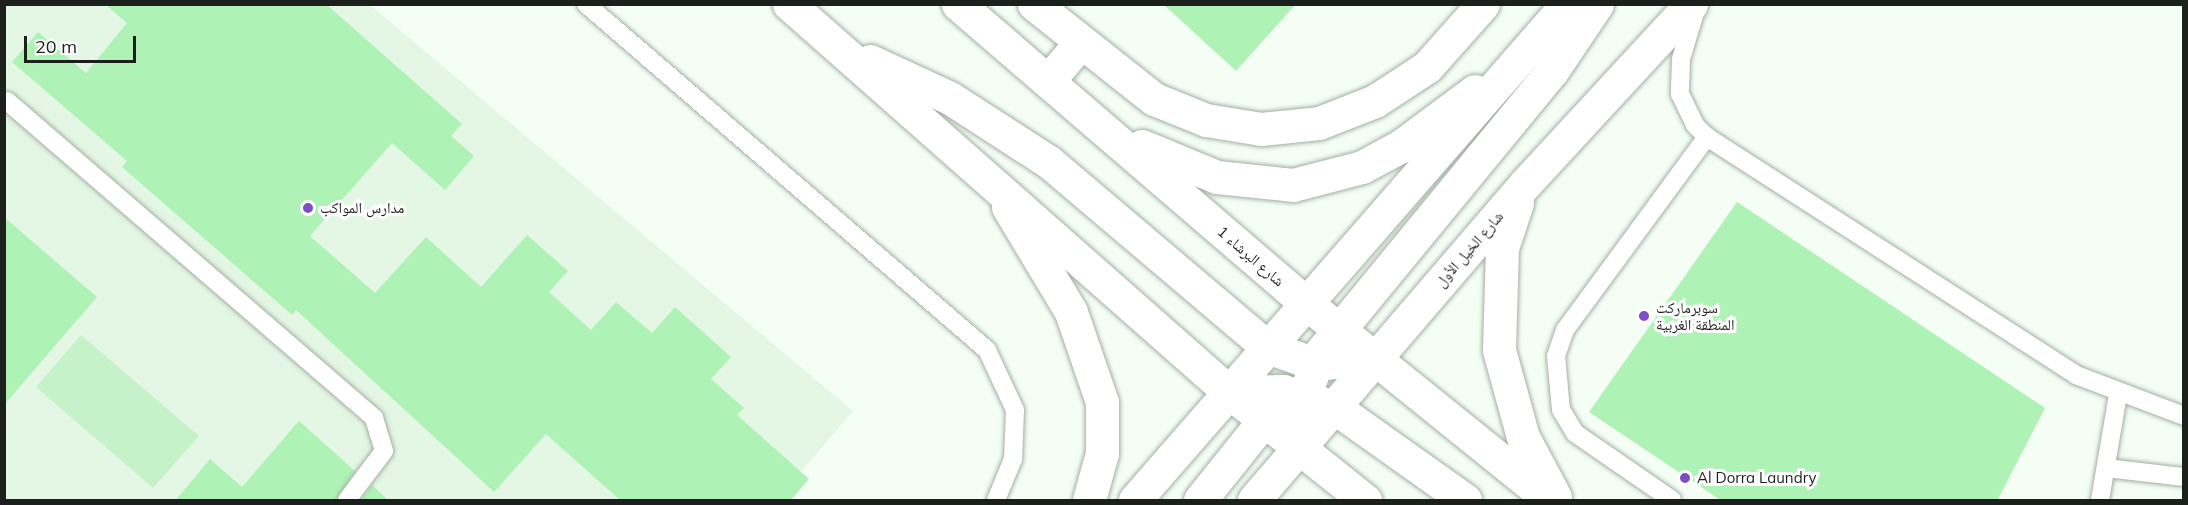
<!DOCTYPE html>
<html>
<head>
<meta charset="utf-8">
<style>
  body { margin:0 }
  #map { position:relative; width:2188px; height:505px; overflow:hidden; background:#f4fef5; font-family:Mulish,"Noto Naskh Arabic",sans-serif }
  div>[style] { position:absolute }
  .built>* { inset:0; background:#e4f7e5 }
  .green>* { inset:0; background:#c5f2c8 }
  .building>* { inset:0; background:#aff2b5 }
  .roads { filter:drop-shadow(0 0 2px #a3afa3) drop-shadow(0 0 2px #a3afa3) }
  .lane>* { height:18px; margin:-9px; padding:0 9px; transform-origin:9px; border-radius:9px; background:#fff }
  .street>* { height:33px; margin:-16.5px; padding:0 16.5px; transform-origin:16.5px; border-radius:16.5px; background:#fff }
  .secondary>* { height:33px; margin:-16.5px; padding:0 16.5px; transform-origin:16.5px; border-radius:16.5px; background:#fff }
  .dots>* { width:16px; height:16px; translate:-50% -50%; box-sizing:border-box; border:3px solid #fff; border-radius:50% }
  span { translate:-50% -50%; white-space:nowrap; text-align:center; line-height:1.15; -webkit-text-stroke:6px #fff; paint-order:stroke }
  .poi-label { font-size:15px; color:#1c201c }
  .left { translate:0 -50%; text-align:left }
  .street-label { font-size:15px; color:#1c201c }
  .frame { position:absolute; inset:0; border:6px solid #1c201c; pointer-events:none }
  .scale { position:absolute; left:24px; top:36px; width:112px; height:27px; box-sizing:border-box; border:3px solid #1c201c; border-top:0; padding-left:8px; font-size:18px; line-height:21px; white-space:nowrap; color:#1c201c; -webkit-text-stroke:4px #fff; paint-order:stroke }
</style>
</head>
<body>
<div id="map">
  <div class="built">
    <i style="clip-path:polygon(4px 5px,370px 5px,853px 411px,777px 500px,5px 500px)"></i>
  </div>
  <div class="green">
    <i style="clip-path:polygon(81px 335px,199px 436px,153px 488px,36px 387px)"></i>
  </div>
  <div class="building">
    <i style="clip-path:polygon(105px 4px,326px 4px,462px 124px,451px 136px,474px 156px,445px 190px,392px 143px,310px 236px,375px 293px,426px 237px,481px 287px,527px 235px,568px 271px,549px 292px,591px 330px,616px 302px,652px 333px,675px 307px,731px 357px,711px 379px,744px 408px,737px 415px,809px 479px,790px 501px,621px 501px,546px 434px,494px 492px,296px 310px,292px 315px,122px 167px,127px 161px,12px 62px,38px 32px,86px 73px,127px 23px)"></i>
    <i style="clip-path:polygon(1163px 4px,1296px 4px,1236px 71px)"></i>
    <i style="clip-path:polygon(1737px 202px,2045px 408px,1997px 501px,1722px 501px,1589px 412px)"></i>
    <i style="clip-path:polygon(4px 217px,97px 297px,4px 405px)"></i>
    <i style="clip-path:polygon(299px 421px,355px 471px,336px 501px,175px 501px,210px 459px,242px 487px)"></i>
    <i style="clip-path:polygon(372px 485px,389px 501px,361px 501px)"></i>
  </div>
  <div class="roads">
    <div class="lane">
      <i style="left:586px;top:4px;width:530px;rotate:40.79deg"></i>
      <i style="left:987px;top:350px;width:66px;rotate:65deg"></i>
      <i style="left:1015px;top:410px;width:49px;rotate:92.3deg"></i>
      <i style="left:1013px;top:459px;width:44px;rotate:112.5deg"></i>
      <i style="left:1696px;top:9px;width:52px;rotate:106.7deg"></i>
      <i style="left:1681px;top:59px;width:35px;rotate:92deg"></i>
      <i style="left:1680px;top:94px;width:34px;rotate:64deg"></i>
      <i style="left:1695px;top:125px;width:17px;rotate:45deg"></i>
      <i style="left:1707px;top:137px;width:439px;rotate:32.8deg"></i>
      <i style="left:2076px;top:375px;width:116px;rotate:20.8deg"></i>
      <i style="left:7px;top:101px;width:485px;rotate:40.8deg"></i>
      <i style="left:374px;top:418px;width:34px;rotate:73deg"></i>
      <i style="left:384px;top:451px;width:61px;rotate:127.1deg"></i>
      <i style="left:2106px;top:468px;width:79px;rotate:6.6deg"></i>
      <i style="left:1672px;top:500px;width:118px;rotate:-145.4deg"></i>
      <i style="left:1575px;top:433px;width:27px;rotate:-121deg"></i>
      <i style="left:1561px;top:410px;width:54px;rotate:-95.3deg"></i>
      <i style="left:1556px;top:356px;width:28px;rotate:-71deg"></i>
      <i style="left:1565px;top:330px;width:240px;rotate:-53.7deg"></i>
      <i style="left:2100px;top:500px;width:107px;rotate:-80.3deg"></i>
    </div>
    <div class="street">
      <i style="left:1034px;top:4px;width:153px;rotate:38.4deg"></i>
      <i style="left:1154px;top:99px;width:56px;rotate:22deg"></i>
      <i style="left:1206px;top:120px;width:56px;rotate:9.3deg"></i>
      <i style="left:1261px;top:129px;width:58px;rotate:-5.9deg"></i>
      <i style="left:1319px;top:123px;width:60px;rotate:-21.4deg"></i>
      <i style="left:1375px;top:101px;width:62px;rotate:-33.2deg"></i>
      <i style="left:1427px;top:67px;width:84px;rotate:-48.4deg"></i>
    </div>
    <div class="secondary">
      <i style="left:789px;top:4px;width:587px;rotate:41.41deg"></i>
      <i style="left:1229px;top:392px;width:174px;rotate:38.5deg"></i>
      <i style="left:958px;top:4px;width:459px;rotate:40.7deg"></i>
      <i style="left:1306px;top:303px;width:314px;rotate:38.9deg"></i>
      <i style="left:870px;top:61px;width:88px;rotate:24.8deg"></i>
      <i style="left:950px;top:98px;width:118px;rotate:32.9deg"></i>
      <i style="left:1049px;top:162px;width:286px;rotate:40.3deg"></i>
      <i style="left:1267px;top:347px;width:51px;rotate:19.5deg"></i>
      <i style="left:1315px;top:364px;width:61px;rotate:-5.6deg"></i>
      <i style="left:1048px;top:81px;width:50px;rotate:-49.9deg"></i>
      <i style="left:1142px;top:146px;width:81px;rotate:22.5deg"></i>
      <i style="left:1217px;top:177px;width:76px;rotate:6deg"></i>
      <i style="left:1293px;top:185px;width:71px;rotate:-14.6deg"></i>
      <i style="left:1362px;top:167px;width:44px;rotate:-28.3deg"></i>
      <i style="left:1401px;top:146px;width:92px;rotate:-36.6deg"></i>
      <i style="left:1517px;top:203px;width:47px;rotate:108.4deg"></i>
      <i style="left:1502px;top:248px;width:102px;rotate:91.7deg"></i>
      <i style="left:1499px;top:350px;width:90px;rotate:74.6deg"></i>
      <i style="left:1523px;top:437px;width:68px;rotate:61.9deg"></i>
      <i style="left:1008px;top:207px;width:122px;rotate:59deg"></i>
      <i style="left:1071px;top:312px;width:95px;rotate:71deg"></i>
      <i style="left:1102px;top:402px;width:51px;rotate:90deg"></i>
      <i style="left:1102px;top:453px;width:49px;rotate:105.5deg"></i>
      <i style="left:1229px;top:392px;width:54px;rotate:-1.1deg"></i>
      <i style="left:1283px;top:391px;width:53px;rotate:17.4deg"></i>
      <i style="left:1334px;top:407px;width:161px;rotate:35.4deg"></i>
      <i style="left:1298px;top:449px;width:48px;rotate:-85.2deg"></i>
      <i style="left:1302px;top:401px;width:53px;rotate:-68.8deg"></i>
      <i style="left:1321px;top:352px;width:364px;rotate:-50.6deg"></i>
      <i style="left:1552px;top:71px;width:81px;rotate:-56.1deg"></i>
      <i style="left:1135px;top:500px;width:658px;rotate:-48.95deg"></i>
      <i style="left:1200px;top:500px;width:122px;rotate:-51.3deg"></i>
      <i style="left:1254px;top:500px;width:416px;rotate:-49.4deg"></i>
      <i style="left:1525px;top:184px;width:245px;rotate:-47.3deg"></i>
    </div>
  </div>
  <div class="dots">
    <i style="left:308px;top:208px;background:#7c4fc8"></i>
    <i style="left:1644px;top:316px;background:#7c4fc8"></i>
    <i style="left:1685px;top:478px;background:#7c4fc8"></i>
  </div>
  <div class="poi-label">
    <span class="left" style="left:320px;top:208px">مدارس المواكب</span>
    <span class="left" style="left:1656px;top:316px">سوبرماركت<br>المنطقة الغربية</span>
    <span class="left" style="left:1697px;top:478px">Al Dorra Laundry</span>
  </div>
  <div class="street-label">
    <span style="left:1469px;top:249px;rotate:-49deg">شارع الخيل الأول</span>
    <span style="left:1251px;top:256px;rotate:41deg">شارع البرشاء 1</span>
  </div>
  <div class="frame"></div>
  <div class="scale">20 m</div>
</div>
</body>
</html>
